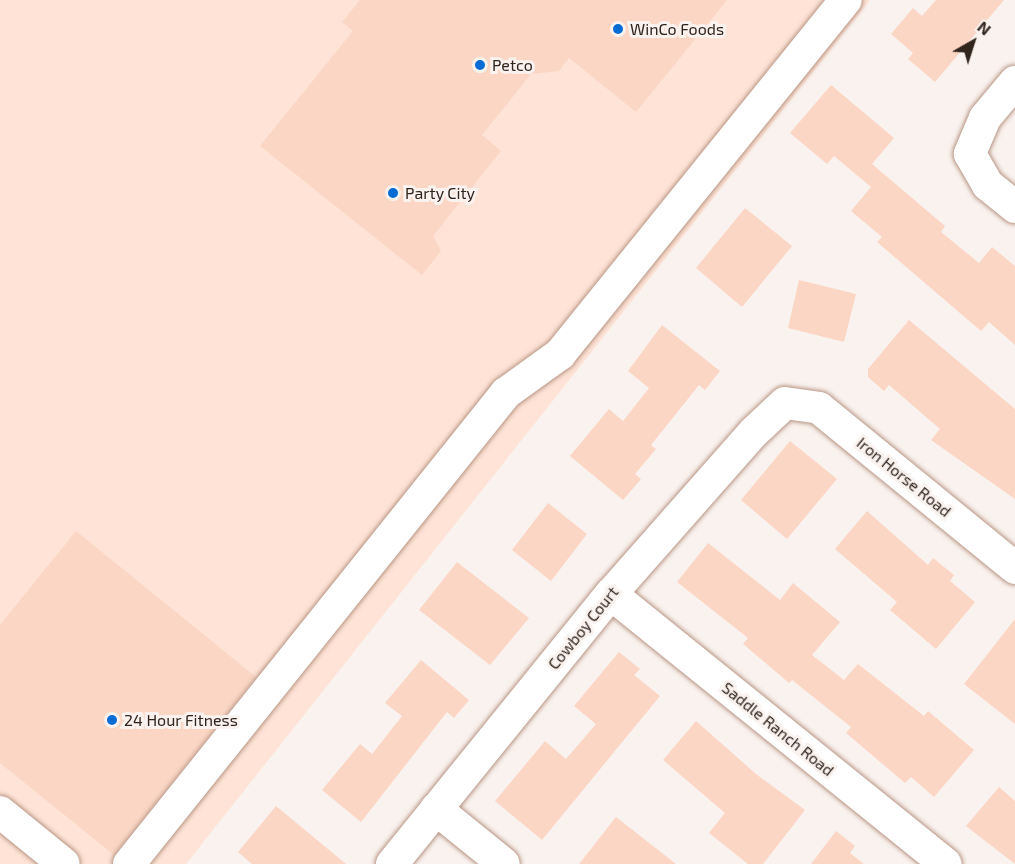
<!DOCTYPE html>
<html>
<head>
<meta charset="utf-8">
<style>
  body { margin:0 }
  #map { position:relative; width:1015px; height:864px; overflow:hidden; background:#faf2ee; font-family:"Exo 2",sans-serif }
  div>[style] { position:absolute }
  .built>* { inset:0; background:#fee3d6 }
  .building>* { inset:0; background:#fbd6c4 }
  .roads { filter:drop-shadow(0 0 2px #b89685) drop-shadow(0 0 2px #b89685) }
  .minor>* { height:32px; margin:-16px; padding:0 16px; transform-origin:16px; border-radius:16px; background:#fff }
  .dots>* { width:16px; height:16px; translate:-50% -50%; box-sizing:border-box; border:3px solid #faf2ee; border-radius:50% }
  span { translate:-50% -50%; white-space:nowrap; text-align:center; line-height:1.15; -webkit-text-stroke:6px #faf2ee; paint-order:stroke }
  .poi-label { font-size:16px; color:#31241d }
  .left { translate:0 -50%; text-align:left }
  .street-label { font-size:16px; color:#31241d }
  .north { position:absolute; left:943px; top:12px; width:60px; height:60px; -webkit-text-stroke:4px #faf2ee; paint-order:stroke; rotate:39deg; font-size:16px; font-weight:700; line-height:24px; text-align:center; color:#31241d }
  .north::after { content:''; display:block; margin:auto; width:21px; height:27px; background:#31241d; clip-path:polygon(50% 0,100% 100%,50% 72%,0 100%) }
</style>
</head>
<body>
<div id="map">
  <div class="built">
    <i style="clip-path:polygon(0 0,870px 0,186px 864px,0 864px)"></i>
  </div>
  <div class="building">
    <i style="clip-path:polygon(360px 0,727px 0,636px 112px,569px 58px,559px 71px,531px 74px,482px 135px,501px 151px,433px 236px,441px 251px,422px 275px,260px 146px,353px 31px,342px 22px)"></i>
    <i style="clip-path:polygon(936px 0,1004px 0,935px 82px,908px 59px,913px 53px,891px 34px,913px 8px,922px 16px)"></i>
    <i style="clip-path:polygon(831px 85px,894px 138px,872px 164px,945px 226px,941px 232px,979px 263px,992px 247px,1015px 266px,1015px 345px,989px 322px,981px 331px,877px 242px,882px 237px,851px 211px,871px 187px,834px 156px,827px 164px,790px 133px)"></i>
    <i style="clip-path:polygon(745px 208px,792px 246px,742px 307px,696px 268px)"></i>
    <i style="clip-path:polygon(799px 280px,856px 294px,844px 342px,788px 328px)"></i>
    <i style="clip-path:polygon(909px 320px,1015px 409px,1015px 499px,931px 440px,940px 429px,889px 385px,884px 391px,868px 377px,868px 369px)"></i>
    <i style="clip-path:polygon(662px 325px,720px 371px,705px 390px,699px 385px,651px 445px,656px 449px,635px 474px,641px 479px,623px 500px,570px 456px,609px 409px,623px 421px,649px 388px,628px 371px)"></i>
    <i style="clip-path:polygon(790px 441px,837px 479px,787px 539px,741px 500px)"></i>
    <i style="clip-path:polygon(548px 503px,587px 534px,551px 581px,512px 550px)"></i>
    <i style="clip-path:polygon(867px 511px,928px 565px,933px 558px,954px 575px,950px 581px,975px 602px,936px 649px,890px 610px,897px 602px,835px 549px)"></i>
    <i style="clip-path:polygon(76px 531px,256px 677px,114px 855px,0 763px,0 625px)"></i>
    <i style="clip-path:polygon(708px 543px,780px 600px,793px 583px,840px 622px,812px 655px,844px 680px,858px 664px,924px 716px,928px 711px,974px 750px,934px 797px,911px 777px,905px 783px,846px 733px,851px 727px,792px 680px,789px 683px,743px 644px,748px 638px,677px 582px)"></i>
    <i style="clip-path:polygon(457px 562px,529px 618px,490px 665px,419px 610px)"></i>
    <i style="clip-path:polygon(1015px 619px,1015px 724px,964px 684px)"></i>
    <i style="clip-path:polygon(619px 652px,640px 669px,634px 675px,660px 696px,542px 840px,495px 801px,545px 741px,566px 759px,596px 724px,574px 706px)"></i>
    <i style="clip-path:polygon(421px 660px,469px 700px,454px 718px,447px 712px,361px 822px,322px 790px,360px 744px,372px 754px,402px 716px,385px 703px)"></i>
    <i style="clip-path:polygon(696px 721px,756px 774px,805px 810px,763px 864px,748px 864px,709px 833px,725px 813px,663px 760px)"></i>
    <i style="clip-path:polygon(999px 787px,1015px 801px,1015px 864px,966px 826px)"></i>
    <i style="clip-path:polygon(276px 806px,346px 864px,252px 864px,238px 852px)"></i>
    <i style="clip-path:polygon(616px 817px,676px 864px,579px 864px)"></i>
    <i style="clip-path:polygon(836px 831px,855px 846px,850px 853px,864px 864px,811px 864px)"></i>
  </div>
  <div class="roads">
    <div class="minor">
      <i style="left:1015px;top:82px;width:47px;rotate:129.8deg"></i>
      <i style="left:985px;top:118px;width:39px;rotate:113deg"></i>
      <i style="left:970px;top:154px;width:36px;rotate:60deg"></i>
      <i style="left:988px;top:185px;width:35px;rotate:39deg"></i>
      <i style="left:611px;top:594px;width:430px;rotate:38.9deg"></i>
      <i style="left:436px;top:809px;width:87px;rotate:39deg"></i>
      <i style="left:0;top:812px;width:82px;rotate:39.1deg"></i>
      <i style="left:129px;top:864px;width:603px;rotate:-51.33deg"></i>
      <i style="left:506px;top:393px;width:67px;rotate:-35.8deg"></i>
      <i style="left:560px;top:354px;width:455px;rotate:-51.1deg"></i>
      <i style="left:392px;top:864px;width:348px;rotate:-51deg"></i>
      <i style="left:611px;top:594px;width:216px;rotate:-48.6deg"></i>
      <i style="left:754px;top:432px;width:42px;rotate:-43.1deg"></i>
      <i style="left:785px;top:403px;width:34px;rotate:8deg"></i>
      <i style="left:819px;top:408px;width:253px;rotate:39.2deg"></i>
    </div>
  </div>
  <div class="dots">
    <i style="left:618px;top:29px;background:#056cd4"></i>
    <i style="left:480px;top:65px;background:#056cd4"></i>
    <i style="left:393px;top:193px;background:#056cd4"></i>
    <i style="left:112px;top:720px;background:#056cd4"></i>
  </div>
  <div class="poi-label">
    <span class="left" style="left:630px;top:29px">WinCo Foods</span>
    <span class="left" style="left:492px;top:65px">Petco</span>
    <span class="left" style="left:405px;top:193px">Party City</span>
    <span class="left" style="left:124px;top:720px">24 Hour Fitness</span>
  </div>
  <div class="street-label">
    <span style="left:904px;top:477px;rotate:39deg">Iron Horse Road</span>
    <span style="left:583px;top:628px;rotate:-51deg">Cowboy Court</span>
    <span style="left:778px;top:729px;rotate:39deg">Saddle Ranch Road</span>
  </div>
  <div class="north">N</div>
</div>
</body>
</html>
